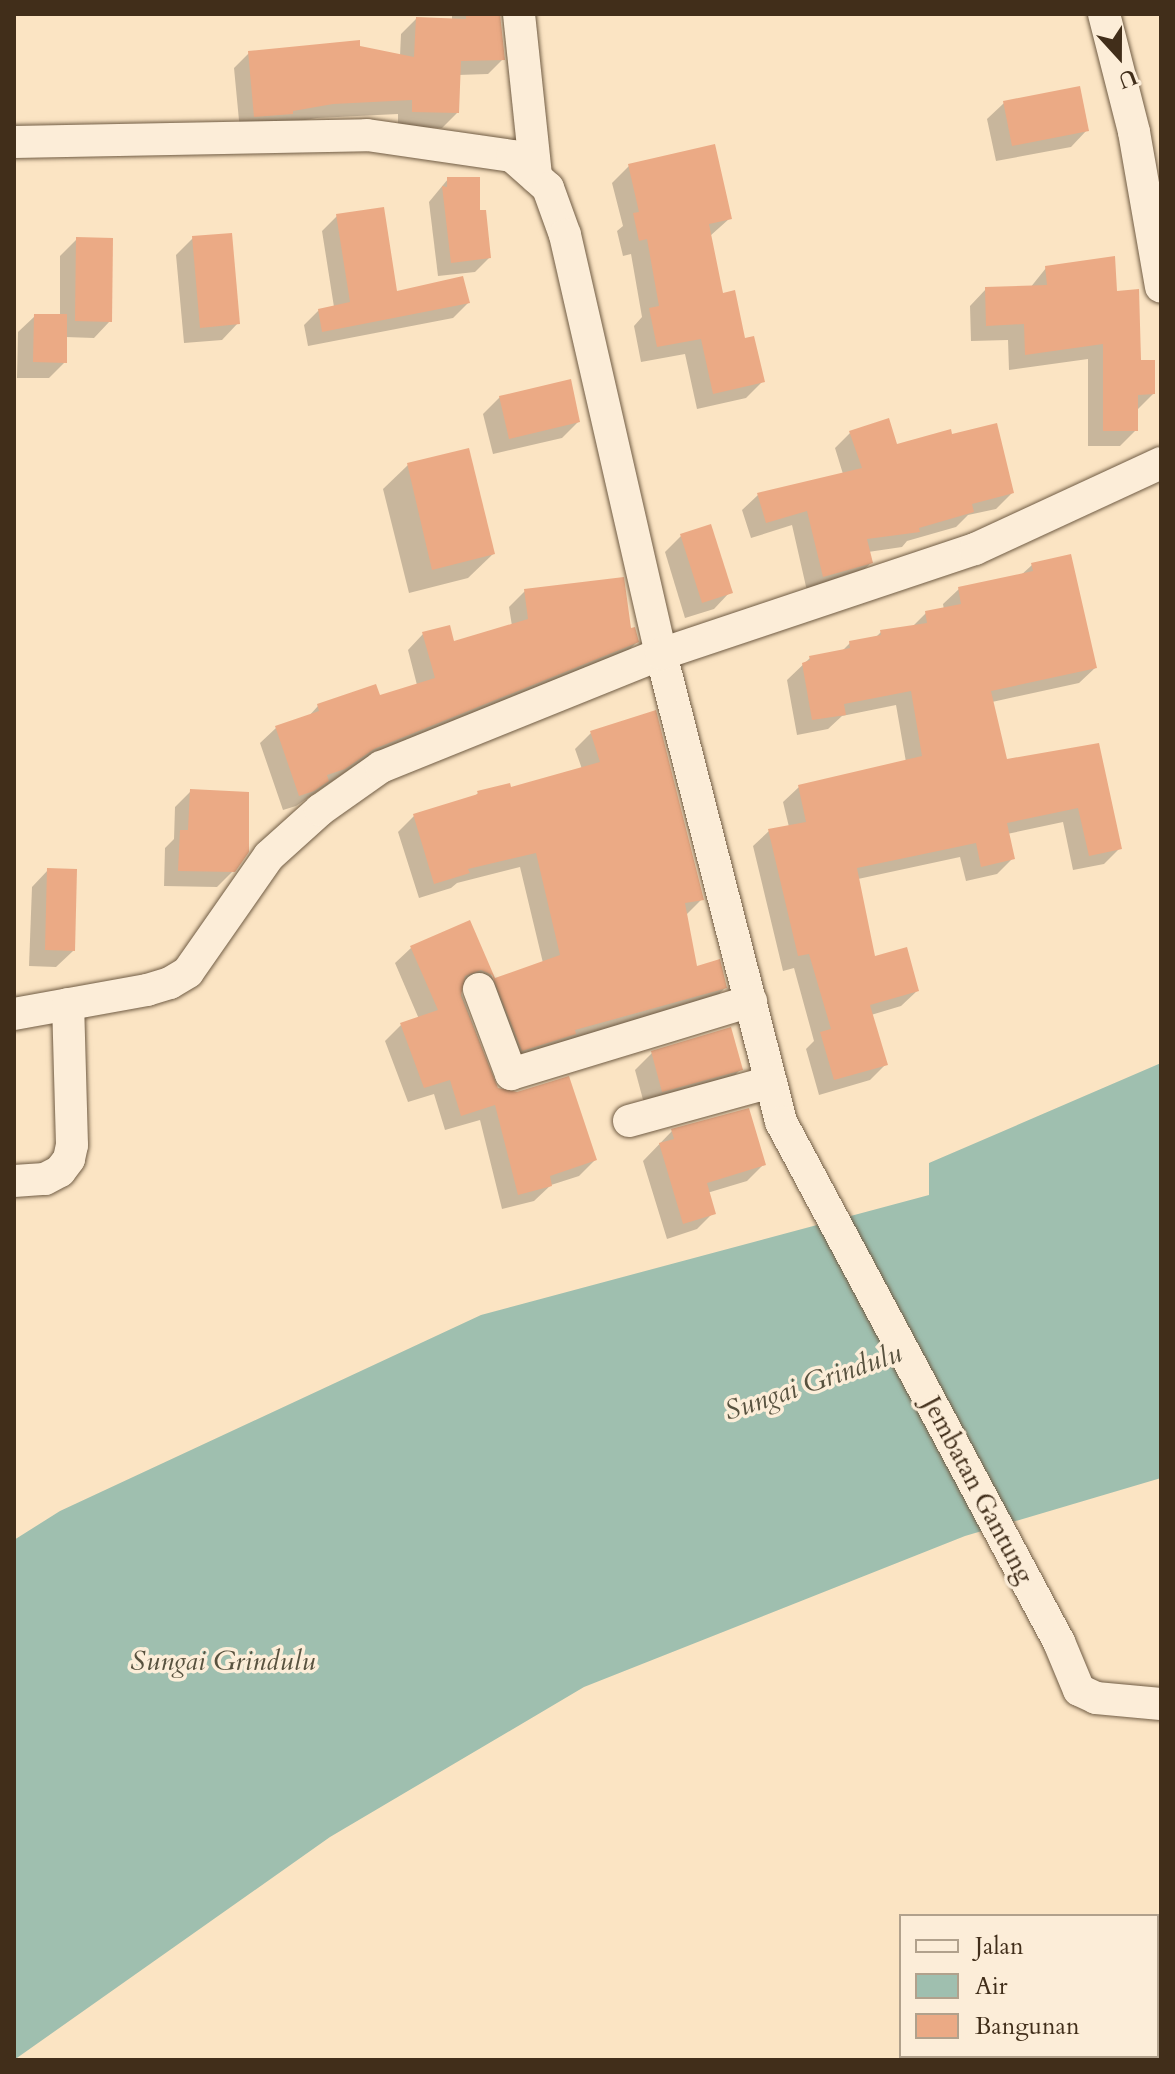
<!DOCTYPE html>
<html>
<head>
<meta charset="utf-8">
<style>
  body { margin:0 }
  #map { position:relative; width:1175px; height:2074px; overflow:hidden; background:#fbe4c3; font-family:Cardo,serif }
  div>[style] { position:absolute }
  .water>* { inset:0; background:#9fbfaf }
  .shadow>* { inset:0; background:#0003 }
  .building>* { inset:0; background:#ebaa85 }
  .roads { filter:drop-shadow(0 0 2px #705c44) drop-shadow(0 0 2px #705c44) }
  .minor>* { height:32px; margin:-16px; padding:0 16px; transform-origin:16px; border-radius:16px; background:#fcedd8 }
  span { translate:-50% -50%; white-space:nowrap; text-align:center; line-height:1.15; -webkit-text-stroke:7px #fcedd8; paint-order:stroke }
  .street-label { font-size:26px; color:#412e1a }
  .water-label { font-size:28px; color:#58523f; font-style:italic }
  .frame { position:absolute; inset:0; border:16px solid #412e1a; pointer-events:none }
  .legend { position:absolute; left:899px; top:1914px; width:260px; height:144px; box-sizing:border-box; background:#fcedd8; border:2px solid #b1a18c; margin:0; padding:10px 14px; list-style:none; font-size:24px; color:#412e1a }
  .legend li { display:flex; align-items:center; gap:16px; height:40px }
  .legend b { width:40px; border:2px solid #b1a18c }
  .north { position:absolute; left:1079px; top:16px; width:80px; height:80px; -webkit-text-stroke:6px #fcedd8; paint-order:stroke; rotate:159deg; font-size:22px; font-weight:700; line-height:32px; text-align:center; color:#412e1a }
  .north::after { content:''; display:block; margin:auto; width:28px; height:36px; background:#412e1a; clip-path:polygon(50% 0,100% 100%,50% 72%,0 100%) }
</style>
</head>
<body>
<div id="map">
  <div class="water">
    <i style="clip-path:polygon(1161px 1063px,1161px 1478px,965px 1536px,584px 1687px,330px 1837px,14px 2060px,14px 1540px,60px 1511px,481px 1315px,929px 1195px,929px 1163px)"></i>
  </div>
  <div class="shadow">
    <i style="clip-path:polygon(452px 14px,498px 14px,503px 59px,488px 74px,458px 75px,457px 113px,442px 128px,398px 127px,398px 114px,317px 118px,240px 131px,234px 68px,249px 53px,358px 47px,400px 56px,401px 34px,416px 19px,452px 20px)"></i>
    <i style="clip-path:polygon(1004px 103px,1087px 130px,1071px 147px,996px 161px,987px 119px)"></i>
    <i style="clip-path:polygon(629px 166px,729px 219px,710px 236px,722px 295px,762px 382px,746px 398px,697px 409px,685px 354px,641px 362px,634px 326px,642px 317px,631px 254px,623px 256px,617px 231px,623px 226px,612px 183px)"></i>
    <i style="clip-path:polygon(448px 179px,478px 213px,489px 258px,475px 272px,438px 276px,429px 202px)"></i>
    <i style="clip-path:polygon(337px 216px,395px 293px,468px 303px,453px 318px,308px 346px,304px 325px,319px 310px,334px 307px,322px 231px)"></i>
    <i style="clip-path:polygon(193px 238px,238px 323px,222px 340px,184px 343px,176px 255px)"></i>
    <i style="clip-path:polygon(77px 239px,110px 321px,94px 338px,65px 337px,65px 362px,49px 378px,17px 378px,18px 332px,35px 316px,60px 316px,60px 256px)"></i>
    <i style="clip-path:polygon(1046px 268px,1115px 293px,1153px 394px,1136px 411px,1136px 430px,1120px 446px,1088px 446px,1088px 359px,1009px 370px,1008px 340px,971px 341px,970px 306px,986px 289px,1030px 288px)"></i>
    <i style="clip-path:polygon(500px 397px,578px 422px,562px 438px,493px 454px,483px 414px)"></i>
    <i style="clip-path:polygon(850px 433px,896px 446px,951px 436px,1012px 493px,996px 509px,968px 515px,956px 527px,907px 541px,902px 547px,868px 552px,871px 563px,855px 578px,807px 591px,792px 525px,751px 538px,742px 510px,758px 495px,843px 474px,835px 448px)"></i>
    <i style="clip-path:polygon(408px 465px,493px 554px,468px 578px,409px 593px,383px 489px)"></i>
    <i style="clip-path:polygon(681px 536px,730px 592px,714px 609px,685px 618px,665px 552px)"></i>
    <i style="clip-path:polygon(1032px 565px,1095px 668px,1079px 683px,992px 702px,1006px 761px,1098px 745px,1120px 848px,1104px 864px,1073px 870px,1063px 822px,1007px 834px,1012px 859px,997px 874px,966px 881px,960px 857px,858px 879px,874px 959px,917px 991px,901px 1006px,871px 1015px,885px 1065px,870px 1080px,819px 1095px,806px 1049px,814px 1041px,794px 968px,783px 971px,753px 846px,769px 831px,789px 827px,783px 802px,799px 787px,906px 762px,896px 705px,842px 716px,828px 729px,797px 735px,787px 680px,810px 658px,841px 652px,850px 643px,875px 638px,881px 632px,911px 628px,926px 613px,944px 610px,943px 604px,959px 589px,1020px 576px)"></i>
    <i style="clip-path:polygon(525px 591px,629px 631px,637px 642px,621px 658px,356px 765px,296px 806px,283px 810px,260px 743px,276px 728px,308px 717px,318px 706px,379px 698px,417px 685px,408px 650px,423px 634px,453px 643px,512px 626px,509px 607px)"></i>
    <i style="clip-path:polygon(591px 733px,702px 899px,685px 916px,695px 969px,725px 988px,709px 1004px,507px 1065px,476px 990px,459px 987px,498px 1091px,595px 1160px,579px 1176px,551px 1185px,534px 1201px,502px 1209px,480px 1120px,445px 1130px,434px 1094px,408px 1102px,385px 1041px,401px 1025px,419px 1019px,395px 963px,411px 948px,469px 923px,494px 981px,543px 963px,520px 867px,457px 883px,451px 888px,419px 898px,398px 832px,414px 816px,473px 798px,478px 793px,509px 790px,582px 769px,575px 749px)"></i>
    <i style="clip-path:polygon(190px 792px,233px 871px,217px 887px,164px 886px,165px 848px,174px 839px,175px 807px)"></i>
    <i style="clip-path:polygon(48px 870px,73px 951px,56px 967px,29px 966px,32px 887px)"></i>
    <i style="clip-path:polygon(652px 1053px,741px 1069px,724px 1086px,645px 1107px,635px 1070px)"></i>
    <i style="clip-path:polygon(672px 1131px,764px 1164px,747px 1181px,707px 1193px,713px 1213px,697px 1229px,667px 1239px,643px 1161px)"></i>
  </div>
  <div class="building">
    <i style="clip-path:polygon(466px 14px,500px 14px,505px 60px,461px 61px,459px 113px,412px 112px,412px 100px,333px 104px,293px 111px,293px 114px,254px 117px,248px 51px,360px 40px,360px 46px,414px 57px,416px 17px,466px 19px)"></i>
    <i style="clip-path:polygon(1080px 86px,1089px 131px,1012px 146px,1003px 101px)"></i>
    <i style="clip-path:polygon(715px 144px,732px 219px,709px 224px,723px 293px,735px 290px,745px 338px,754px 336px,765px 382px,713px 394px,701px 339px,657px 347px,649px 308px,659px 306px,647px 239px,639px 241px,633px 213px,639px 212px,628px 164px)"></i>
    <i style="clip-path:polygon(447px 177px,480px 177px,480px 210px,486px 210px,491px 258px,451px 263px,442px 186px,447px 187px)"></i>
    <i style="clip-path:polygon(384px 207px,397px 291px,463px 276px,470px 303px,322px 332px,318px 309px,350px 302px,336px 214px)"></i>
    <i style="clip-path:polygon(232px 233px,240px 324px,200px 328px,192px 236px)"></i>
    <i style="clip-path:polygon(76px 237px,113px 238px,112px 322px,75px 321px)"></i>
    <i style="clip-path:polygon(1115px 256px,1117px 291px,1139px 289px,1141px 360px,1155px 360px,1155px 394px,1138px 395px,1138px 431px,1103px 431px,1103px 344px,1025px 355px,1024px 324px,986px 326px,985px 287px,1047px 285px,1045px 266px)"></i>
    <i style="clip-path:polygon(34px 314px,67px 314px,67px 363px,33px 362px)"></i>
    <i style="clip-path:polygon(571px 379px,580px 422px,509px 439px,499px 396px)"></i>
    <i style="clip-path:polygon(889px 418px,897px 444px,951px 429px,952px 434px,997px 423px,1014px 493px,972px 504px,974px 512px,919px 528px,920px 532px,867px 539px,873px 563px,823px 577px,807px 511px,766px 523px,757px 493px,862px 468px,849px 431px)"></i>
    <i style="clip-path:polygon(469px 448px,495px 554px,432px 570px,407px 463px)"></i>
    <i style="clip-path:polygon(711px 524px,733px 593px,702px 603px,680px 534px)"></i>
    <i style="clip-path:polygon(1071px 554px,1097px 668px,991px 691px,1007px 759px,1099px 743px,1122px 849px,1089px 856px,1078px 808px,1007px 823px,1015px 859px,981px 867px,976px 843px,857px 868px,875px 956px,907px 947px,919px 991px,870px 1005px,888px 1065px,834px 1080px,820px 1032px,831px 1029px,809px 954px,798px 956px,768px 829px,806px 822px,798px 785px,922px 756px,911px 691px,844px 704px,846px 715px,812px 720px,802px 663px,810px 660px,809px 656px,850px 648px,849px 641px,881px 635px,880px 630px,927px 623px,925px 611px,961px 604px,958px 587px,1033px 571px,1031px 563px)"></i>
    <i style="clip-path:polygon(624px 577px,631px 628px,635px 627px,639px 642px,374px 749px,345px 769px,327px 775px,329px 781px,314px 791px,299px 796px,275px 726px,319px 711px,317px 704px,376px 684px,380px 695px,435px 678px,422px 632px,450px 625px,454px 641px,528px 619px,524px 589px)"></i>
    <i style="clip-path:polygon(656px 710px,704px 900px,685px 903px,697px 966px,720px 959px,727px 988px,575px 1030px,576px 1034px,522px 1051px,492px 975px,481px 970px,465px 976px,461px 996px,498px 1088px,517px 1092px,569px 1076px,597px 1160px,550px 1176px,552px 1186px,518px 1195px,495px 1105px,461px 1116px,450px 1080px,424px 1088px,400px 1023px,438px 1010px,410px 946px,470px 920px,495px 978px,560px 955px,536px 853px,468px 869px,470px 873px,434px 884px,413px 814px,478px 794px,477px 791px,510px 783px,511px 787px,600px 762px,590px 731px)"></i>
    <i style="clip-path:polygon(190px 789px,249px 792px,249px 852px,235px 872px,178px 871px,180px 830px,188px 830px)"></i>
    <i style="clip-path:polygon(47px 868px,77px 869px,75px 951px,45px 950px)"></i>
    <i style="clip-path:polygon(731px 1027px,743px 1070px,662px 1092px,651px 1051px)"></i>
    <i style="clip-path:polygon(749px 1108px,766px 1165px,707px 1183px,716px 1214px,683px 1224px,659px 1143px,674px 1139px,671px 1129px)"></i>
  </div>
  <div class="roads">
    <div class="minor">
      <i style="left:519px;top:14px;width:164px;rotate:84deg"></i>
      <i style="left:1104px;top:14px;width:122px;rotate:75.7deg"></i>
      <i style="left:1134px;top:132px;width:157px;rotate:80.1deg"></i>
      <i style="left:14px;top:142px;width:353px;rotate:-1.1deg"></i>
      <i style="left:367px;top:135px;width:147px;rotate:8.2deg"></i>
      <i style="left:512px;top:156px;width:48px;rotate:41.6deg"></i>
      <i style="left:548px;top:188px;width:50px;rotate:70.1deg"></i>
      <i style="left:565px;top:235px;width:430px;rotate:77.1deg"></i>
      <i style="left:661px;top:654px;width:483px;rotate:75.6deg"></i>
      <i style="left:781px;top:1122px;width:590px;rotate:61.87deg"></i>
      <i style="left:1059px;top:1642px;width:52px;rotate:67.4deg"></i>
      <i style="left:1079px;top:1690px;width:19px;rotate:25deg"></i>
      <i style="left:1096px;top:1698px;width:65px;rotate:5.3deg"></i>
      <i style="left:479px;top:989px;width:91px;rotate:69.4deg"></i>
      <i style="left:511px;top:1074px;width:251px;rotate:-16.9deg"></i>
      <i style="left:14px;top:1014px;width:135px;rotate:-10.2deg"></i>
      <i style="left:147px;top:990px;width:24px;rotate:-17deg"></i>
      <i style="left:170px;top:983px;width:21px;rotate:-31deg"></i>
      <i style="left:188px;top:972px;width:141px;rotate:-55.1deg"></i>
      <i style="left:269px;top:856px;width:69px;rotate:-42deg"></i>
      <i style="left:320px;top:810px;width:75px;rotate:-35.2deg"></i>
      <i style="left:381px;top:767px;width:302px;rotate:-22deg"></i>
      <i style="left:661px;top:654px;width:331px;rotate:-18.5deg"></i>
      <i style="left:975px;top:549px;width:205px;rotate:-24.8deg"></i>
      <i style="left:629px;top:1121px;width:147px;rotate:-15.4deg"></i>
      <i style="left:14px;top:1181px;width:31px;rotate:-4deg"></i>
      <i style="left:45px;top:1179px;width:17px;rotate:-28deg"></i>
      <i style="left:60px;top:1171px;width:15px;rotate:-53deg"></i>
      <i style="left:69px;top:1159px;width:14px;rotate:-78deg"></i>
      <i style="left:72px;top:1145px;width:141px;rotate:-91.6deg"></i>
    </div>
  </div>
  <div class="street-label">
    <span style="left:978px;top:1490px;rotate:62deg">Jembatan Gantung</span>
  </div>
  <div class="water-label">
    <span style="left:813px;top:1382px;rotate:-19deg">Sungai Grindulu</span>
    <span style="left:223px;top:1661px">Sungai Grindulu</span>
  </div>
  <div class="frame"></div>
  <ul class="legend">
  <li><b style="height:10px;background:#fcedd8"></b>Jalan</li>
  <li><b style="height:22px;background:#9fbfaf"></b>Air</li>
  <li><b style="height:22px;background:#ebaa85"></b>Bangunan</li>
  </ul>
  <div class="north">U</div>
</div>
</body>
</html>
